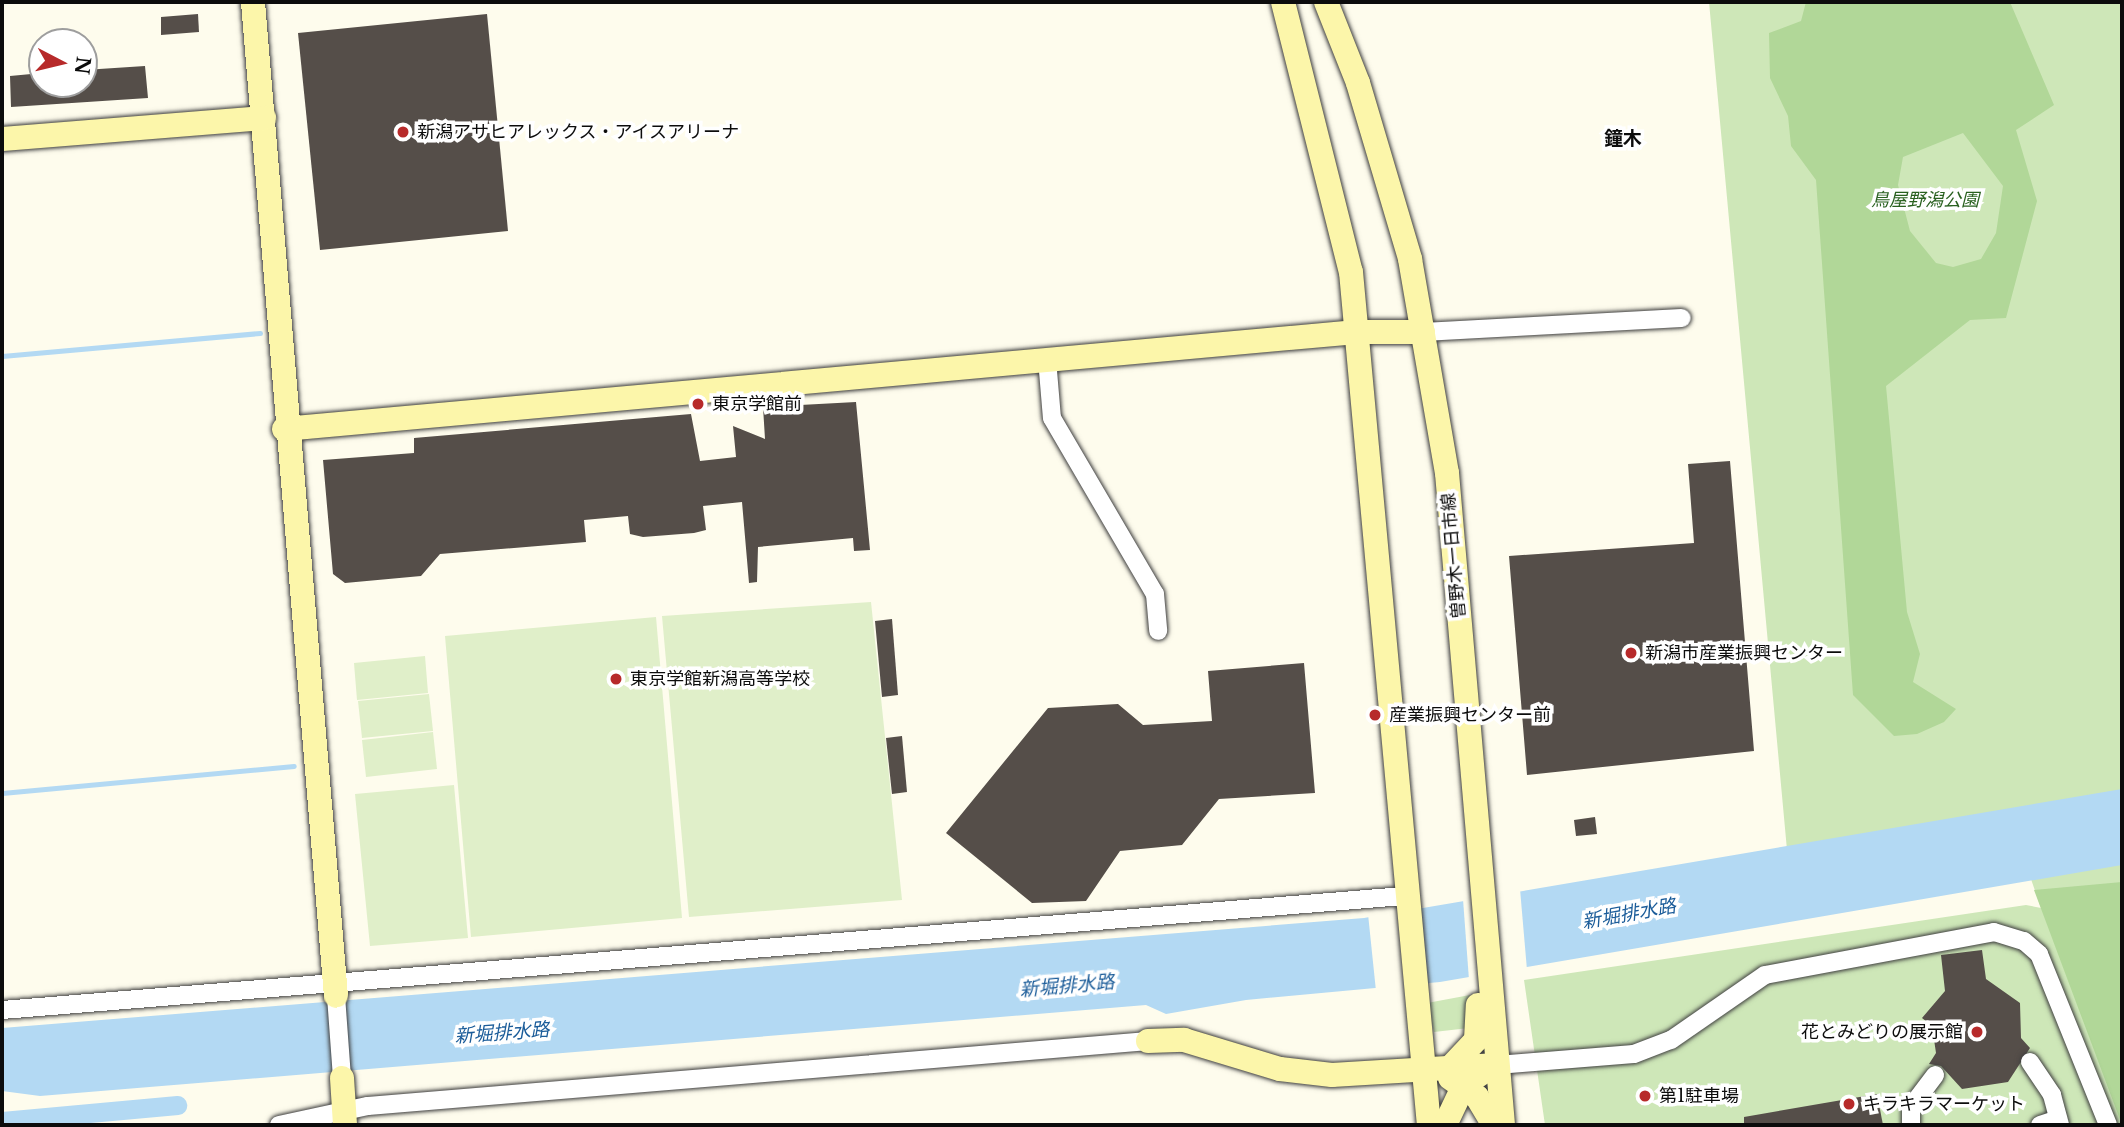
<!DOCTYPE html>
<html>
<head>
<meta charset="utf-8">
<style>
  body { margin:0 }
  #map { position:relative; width:2124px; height:1127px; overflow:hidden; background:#fefced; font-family:"Libre Baskerville","Noto Sans JP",serif }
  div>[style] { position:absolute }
  .green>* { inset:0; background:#cee7b8 }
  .forest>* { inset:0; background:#b1d798 }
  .pitch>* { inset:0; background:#e0efc9 }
  .water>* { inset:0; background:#b3d9f3 }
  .pier>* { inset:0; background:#fefced }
  .stream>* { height:5px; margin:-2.5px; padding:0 2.5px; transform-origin:2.5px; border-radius:2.5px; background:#b3d9f3 }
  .canal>* { height:19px; margin:-9.5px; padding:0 9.5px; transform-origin:9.5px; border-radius:9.5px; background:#b3d9f3 }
  .building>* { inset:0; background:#554e49 }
  .roads { filter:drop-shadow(0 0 2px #3f3f3f) drop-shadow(0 0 2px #3f3f3f) }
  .street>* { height:18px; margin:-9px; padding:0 9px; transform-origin:9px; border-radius:9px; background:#fff }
  .secondary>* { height:24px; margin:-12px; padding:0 12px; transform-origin:12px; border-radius:12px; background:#fcf6aa }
  .dots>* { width:19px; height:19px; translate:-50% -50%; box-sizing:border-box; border:4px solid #fff; border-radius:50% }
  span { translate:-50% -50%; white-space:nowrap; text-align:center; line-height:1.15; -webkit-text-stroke:7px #fff; paint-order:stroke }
  .poi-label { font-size:18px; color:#0c0c0c }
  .left { translate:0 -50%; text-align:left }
  .right { translate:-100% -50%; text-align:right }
  .park-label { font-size:18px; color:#2a6120; font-style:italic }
  .street-label { font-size:18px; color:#0c0c0c }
  .neighbourhood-label { font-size:19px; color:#0c0c0c; font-weight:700 }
  .water-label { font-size:19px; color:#1b5c99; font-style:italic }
  .frame { position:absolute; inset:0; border:4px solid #0c0c0c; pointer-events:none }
  .north { position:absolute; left:28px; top:28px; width:70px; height:70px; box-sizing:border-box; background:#fff; border:2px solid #9e9e9e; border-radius:50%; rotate:97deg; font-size:19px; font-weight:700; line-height:28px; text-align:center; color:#0c0c0c }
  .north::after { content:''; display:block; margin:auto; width:24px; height:32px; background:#b72a2a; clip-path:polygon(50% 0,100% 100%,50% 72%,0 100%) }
</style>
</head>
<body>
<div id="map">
  <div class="green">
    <i style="clip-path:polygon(1709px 2px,2122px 2px,2122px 1125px,1545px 1125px,1524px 980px,2026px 905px,2041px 908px,2008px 813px,1787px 850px)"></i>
    <i style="clip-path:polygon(1470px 995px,1469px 1028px,1434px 1032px,1427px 1003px)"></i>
  </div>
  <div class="forest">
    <i style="clip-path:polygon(evenodd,1806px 2px,2010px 2px,2054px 105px,2016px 130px,2037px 201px,2006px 318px,1970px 320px,1886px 386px,1907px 612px,1920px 654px,1913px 682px,1956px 709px,1944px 722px,1917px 734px,1894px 736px,1853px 695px,1816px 180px,1791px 146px,1788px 116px,1770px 78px,1769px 33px,1801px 21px,1806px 2px,1963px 133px,2003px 186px,1996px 233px,1981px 259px,1953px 267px,1936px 263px,1910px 231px,1898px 185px,1903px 157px,1963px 133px)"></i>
    <i style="clip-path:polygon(2122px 882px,2122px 1125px,2034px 890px)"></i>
  </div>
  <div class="pitch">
    <i style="clip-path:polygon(871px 602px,902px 900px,689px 917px,662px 616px)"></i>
    <i style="clip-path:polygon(656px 617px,682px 918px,471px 937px,445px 636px)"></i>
    <i style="clip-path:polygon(425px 656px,428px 693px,357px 700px,354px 663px)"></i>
    <i style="clip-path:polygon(429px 694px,433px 731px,362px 738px,358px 701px)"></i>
    <i style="clip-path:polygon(433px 732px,437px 769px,366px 777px,362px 740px)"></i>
    <i style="clip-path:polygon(454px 785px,468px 938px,370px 946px,355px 794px)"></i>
  </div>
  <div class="water">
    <i style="clip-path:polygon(2122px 789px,2122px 865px,1440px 982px,1246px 1000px,1166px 1014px,1146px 1005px,40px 1096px,2px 1091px,2px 1028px,1364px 918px)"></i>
  </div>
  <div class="pier">
    <i style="clip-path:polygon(1520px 889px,1527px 970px,1469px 980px,1463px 899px)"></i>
    <i style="clip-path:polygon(1416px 906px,1424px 987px,1376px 991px,1368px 914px)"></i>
  </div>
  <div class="stream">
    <i style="left:2px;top:356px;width:259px;rotate:-5.1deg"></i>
    <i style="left:2px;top:793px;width:293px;rotate:-5.3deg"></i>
  </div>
  <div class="canal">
    <i style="left:2px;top:1121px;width:176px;rotate:-5.2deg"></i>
  </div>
  <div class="building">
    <i style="clip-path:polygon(198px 14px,199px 32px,161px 35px,161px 17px)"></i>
    <i style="clip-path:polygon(487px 14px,508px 231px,320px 250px,298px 33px)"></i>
    <i style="clip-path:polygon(145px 66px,148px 98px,11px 107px,10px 76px,42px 73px,42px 84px,84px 84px,84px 70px)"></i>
    <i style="clip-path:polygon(856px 402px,870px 550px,854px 551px,853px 538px,758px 547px,757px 582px,749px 583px,742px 502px,703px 506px,706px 530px,694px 533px,643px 537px,630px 534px,628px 516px,584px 520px,586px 542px,440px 554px,421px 576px,345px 583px,333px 574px,323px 460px,414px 453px,414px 438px,691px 414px,700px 461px,736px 457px,733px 426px,765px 439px,763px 407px)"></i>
    <i style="clip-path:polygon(1730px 461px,1754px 751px,1527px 775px,1509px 556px,1694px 543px,1688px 464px)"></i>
    <i style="clip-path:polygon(892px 619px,898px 695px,882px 697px,875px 621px)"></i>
    <i style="clip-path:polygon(1304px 663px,1315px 793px,1219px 799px,1182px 845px,1120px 851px,1086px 901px,1032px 903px,946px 833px,1048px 708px,1118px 704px,1143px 725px,1212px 721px,1208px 671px)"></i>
    <i style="clip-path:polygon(902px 736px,907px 792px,892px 794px,886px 738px)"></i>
    <i style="clip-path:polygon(1595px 817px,1597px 834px,1576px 836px,1574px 820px)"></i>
    <i style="clip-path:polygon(1982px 950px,1986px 979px,2020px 1003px,2021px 1038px,2030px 1048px,2008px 1082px,1962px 1089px,1941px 1066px,1929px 1064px,1936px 1053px,1932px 1026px,1922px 1018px,1945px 991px,1941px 955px)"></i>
    <i style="clip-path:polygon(1877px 1094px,1883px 1125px,1744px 1125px,1744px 1117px)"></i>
  </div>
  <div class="roads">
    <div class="street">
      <i style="left:1423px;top:332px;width:259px;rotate:-3.1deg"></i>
      <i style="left:1047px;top:359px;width:59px;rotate:85.2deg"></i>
      <i style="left:1052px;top:418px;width:204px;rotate:59.7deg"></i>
      <i style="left:1155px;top:594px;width:37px;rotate:85deg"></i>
      <i style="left:336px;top:996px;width:82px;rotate:85.8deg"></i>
      <i style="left:2px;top:1010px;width:1407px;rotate:-4.65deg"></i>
      <i style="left:2030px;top:1062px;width:40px;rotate:56deg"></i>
      <i style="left:2052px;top:1095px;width:31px;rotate:75deg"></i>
      <i style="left:1497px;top:1065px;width:137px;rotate:-4.6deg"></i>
      <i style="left:1634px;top:1054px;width:40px;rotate:-21deg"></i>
      <i style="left:1671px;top:1040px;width:114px;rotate:-34.7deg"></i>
      <i style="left:1765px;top:975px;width:233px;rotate:-10.6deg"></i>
      <i style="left:1994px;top:932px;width:31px;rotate:17deg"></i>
      <i style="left:2024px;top:941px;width:20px;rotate:41deg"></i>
      <i style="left:2039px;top:954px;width:184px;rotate:68deg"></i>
      <i style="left:279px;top:1125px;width:91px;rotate:-12.1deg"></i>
      <i style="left:368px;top:1106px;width:783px;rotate:-4.76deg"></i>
      <i style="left:1911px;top:1125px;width:18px;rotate:-90deg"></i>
      <i style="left:1911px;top:1107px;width:40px;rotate:-53deg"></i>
      <i style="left:2040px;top:1125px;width:19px;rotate:-18deg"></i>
    </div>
    <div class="secondary">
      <i style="left:253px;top:2px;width:997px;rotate:85.23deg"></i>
      <i style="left:1283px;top:2px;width:278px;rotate:75.9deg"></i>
      <i style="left:1351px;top:272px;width:857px;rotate:84.78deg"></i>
      <i style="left:1326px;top:2px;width:87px;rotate:68.4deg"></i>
      <i style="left:1358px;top:83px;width:184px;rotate:73.5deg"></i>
      <i style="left:1410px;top:259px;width:217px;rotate:80.2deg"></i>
      <i style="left:1447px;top:473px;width:654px;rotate:85.09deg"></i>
      <i style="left:2px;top:139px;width:263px;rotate:-4.6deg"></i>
      <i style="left:284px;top:429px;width:1077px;rotate:-5.17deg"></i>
      <i style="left:1357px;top:332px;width:66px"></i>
      <i style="left:1148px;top:1041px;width:36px;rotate:-2deg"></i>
      <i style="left:1184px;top:1040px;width:100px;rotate:16.8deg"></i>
      <i style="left:1280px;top:1069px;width:52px;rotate:6.6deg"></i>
      <i style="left:1332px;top:1075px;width:165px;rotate:-3.5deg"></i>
      <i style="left:1447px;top:1071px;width:42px;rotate:-46.9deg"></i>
      <i style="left:1476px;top:1040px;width:35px;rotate:-87deg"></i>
      <i style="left:342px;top:1078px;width:47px;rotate:86.3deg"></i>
      <i style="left:1450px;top:1078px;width:33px;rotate:35deg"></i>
      <i style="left:1477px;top:1097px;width:33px;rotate:59deg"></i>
      <i style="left:1445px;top:1125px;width:44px;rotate:-64.6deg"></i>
      <i style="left:1464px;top:1085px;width:30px;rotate:-34deg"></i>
    </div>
  </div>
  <div class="dots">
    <i style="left:403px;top:132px;background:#b72a2a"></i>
    <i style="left:698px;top:404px;background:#b72a2a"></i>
    <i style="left:1631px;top:653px;background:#b72a2a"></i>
    <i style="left:616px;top:679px;background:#b72a2a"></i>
    <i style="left:1375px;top:715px;background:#b72a2a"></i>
    <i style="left:1977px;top:1032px;background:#b72a2a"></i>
    <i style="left:1645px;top:1096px;background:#b72a2a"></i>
    <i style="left:1849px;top:1104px;background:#b72a2a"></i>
  </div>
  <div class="poi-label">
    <span class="left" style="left:417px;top:132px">新潟アサヒアレックス・アイスアリーナ</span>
    <span class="left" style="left:712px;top:404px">東京学館前</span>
    <span class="left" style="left:1645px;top:653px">新潟市産業振興センター</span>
    <span class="left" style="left:630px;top:679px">東京学館新潟高等学校</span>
    <span class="left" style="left:1389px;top:715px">産業振興センター前</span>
    <span class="right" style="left:1963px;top:1032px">花とみどりの展示館</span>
    <span class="left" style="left:1659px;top:1096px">第1駐車場</span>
    <span class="left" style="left:1863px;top:1104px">キラキラマーケット</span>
  </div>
  <div class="park-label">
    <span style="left:1925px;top:200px">鳥屋野潟公園</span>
  </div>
  <div class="street-label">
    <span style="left:1454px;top:556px;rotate:-95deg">曽野木一日市線</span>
  </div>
  <div class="neighbourhood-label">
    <span style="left:1623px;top:139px">鐘木</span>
  </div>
  <div class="water-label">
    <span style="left:1629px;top:914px;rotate:-10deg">新堀排水路</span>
    <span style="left:1067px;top:986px;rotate:-5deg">新堀排水路</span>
    <span style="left:502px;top:1033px;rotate:-4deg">新堀排水路</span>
  </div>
  <div class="frame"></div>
  <div class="north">N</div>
</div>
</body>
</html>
